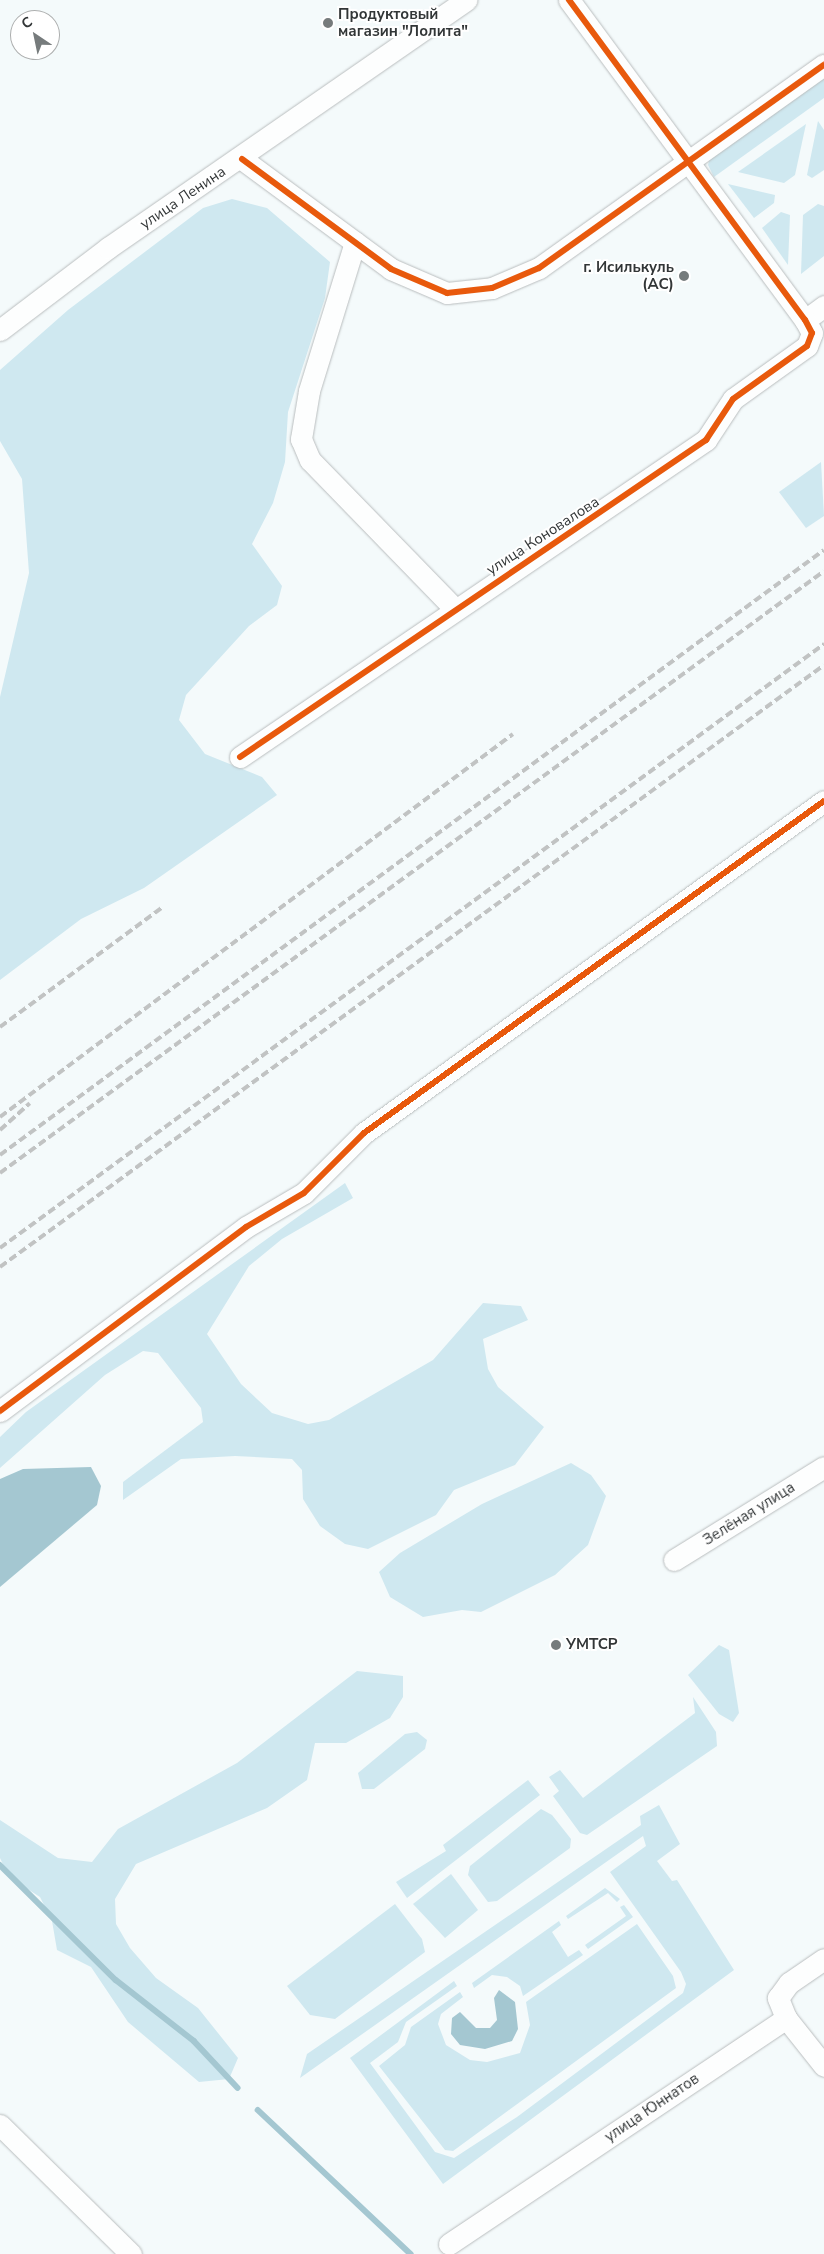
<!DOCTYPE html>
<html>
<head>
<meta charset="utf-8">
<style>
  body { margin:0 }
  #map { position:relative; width:824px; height:2254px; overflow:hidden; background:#f4fafb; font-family:"Nunito Sans",sans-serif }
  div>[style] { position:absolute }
  .green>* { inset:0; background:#cfe8f0 }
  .water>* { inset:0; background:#a4c7d1 }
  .stream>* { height:5.5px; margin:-2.75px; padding:0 2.75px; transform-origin:2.75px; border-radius:2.75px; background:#a4c7d1 }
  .roads { filter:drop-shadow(0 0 1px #b9bdbe) drop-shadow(0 0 1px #b9bdbe) }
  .minor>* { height:21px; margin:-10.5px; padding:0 10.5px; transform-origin:10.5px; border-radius:10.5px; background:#fdfefe }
  .rail>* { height:4px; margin-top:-2px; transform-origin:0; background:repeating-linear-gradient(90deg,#c1c3c3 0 8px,transparent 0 12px) }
  .cycleway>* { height:6px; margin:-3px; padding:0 3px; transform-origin:3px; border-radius:3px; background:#e8590c }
  .dots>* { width:14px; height:14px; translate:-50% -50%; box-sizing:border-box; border:2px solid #fff; border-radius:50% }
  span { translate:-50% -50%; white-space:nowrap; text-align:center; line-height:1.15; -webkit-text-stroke:4px #fff; paint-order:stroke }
  .poi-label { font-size:15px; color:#323637; font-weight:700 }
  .left { translate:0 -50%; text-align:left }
  .right { translate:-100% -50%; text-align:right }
  .street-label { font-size:15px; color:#323637 }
  .north { position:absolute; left:10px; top:10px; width:50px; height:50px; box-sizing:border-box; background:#fff; border:1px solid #adafaf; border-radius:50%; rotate:326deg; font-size:14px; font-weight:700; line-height:20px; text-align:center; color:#323637 }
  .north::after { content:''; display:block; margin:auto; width:18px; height:22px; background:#767b7c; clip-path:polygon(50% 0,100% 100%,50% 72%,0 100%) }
</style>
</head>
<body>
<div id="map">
  <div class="green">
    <i style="clip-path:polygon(824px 73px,824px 98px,714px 177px,708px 165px,711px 154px)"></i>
    <i style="clip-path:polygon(818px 121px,824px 130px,824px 170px,812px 178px,807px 175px)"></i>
    <i style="clip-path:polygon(806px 124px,795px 175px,784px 183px,738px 172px)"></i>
    <i style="clip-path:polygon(728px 184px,775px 195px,774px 203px,754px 218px)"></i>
    <i style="clip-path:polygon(232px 199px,267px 208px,330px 262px,325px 298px,288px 412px,285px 462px,273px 503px,252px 544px,282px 586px,277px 605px,249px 626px,186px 695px,179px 720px,205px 754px,262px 777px,277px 795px,144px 888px,81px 919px,0 980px,0 697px,29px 573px,22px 479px,0 441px,0 370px,68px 310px,203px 208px)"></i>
    <i style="clip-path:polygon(818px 204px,824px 206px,824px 256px,801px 274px,803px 215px)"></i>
    <i style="clip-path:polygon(781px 212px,790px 215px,788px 265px,762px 228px)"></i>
    <i style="clip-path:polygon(821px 462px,824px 516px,806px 528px,779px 492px)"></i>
    <i style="clip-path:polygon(345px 1183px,353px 1198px,282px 1239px,249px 1266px,207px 1334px,241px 1384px,272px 1413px,308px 1424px,329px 1420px,433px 1360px,483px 1303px,521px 1306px,528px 1320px,483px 1339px,488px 1369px,498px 1387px,544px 1427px,515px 1465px,454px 1490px,436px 1515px,368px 1549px,345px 1544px,320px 1526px,303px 1499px,302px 1470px,292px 1459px,235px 1456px,181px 1459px,123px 1500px,123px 1482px,203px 1422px,201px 1408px,158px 1353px,143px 1351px,105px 1375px,0 1468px,0 1437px,26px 1412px)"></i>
    <i style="clip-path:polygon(571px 1463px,591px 1475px,606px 1496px,588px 1545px,555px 1575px,481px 1612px,462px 1610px,423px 1617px,390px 1597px,379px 1572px,400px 1553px,482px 1504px)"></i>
    <i style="clip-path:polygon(719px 1645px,729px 1650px,739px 1713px,733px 1722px,719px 1714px,688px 1675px)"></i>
    <i style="clip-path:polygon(357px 1671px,403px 1676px,403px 1697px,390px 1718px,346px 1743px,315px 1743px,307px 1780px,267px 1808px,136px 1864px,115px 1899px,116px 1924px,130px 1948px,156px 1978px,198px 2008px,238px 2058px,229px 2079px,199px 2082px,128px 2022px,91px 1967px,57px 1950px,52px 1921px,40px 1897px,9px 1877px,0 1858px,0 1820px,58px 1858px,92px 1862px,118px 1829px,237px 1763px)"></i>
    <i style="clip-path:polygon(693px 1697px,716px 1732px,717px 1746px,587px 1835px,580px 1833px,553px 1796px,559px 1791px,549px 1777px,560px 1770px,583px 1798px,695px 1713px)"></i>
    <i style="clip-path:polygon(417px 1732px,427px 1740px,425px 1749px,374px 1789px,362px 1789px,358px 1773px,405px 1734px)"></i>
    <i style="clip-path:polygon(528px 1780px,540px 1795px,407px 1898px,396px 1882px,446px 1851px,443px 1845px)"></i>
    <i style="clip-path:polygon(659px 1805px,680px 1844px,657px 1861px,672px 1881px,677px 1880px,734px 1970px,443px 2184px,350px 2058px,454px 1981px,457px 1986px,406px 2022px,398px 2042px,370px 2063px,435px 2152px,454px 2158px,517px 2117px,683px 1993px,686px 1984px,681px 1972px,610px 1872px,646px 1846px,643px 1836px,300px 2078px,307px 2054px,641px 1825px,640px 1816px)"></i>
    <i style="clip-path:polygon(541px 1809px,552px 1815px,571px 1839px,570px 1848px,497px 1901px,488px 1902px,468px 1875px,470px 1866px)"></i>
    <i style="clip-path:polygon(451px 1874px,478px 1910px,445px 1938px,413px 1904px)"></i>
    <i style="clip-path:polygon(605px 1888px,620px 1899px,617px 1902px,608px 1893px,568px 1919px,566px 1916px)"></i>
    <i style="clip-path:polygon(395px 1904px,422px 1939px,425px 1952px,335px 2019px,310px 2015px,287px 1986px)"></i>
    <i style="clip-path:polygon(624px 1905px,633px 1917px,588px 1949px,585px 1945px,626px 1916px,620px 1907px)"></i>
    <i style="clip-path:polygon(559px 1921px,561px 1925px,552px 1932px,568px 1957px,579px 1950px,583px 1955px,523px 1996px,520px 1986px,507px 1977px,492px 1975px,474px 1988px,472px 1983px)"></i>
    <i style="clip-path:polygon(637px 1924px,673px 1976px,676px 1988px,453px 2151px,445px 2150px,379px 2066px,405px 2045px,411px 2027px,460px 1992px,463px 1997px,441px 2014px,438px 2024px,446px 2045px,470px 2060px,487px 2062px,520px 2053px,530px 2025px,526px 2002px)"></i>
  </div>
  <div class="water">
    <i style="clip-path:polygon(91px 1467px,101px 1486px,97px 1505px,0 1587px,0 1479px,23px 1469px)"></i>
    <i style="clip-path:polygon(499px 1990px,515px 2002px,518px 2029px,512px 2041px,485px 2049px,460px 2045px,451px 2034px,452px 2018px,460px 2012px,476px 2028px,490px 2028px,497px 2020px,494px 1998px)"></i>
  </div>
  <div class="stream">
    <i style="left:0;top:1865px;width:163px;rotate:44.8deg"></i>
    <i style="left:116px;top:1980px;width:99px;rotate:38deg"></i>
    <i style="left:194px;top:2041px;width:64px;rotate:46.9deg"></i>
    <i style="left:258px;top:2110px;width:210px;rotate:43.3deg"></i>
  </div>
  <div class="roads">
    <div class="minor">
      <i style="left:242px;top:159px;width:185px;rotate:36.4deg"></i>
      <i style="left:391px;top:269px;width:61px;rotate:23.2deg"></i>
      <i style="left:447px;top:293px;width:45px;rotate:-6.3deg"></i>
      <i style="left:492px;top:288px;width:51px;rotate:-23.1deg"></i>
      <i style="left:539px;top:268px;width:350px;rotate:-35.5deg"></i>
      <i style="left:355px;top:242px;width:156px;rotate:107.2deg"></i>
      <i style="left:309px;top:391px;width:49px;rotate:99.5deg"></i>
      <i style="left:301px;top:439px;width:23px;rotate:67deg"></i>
      <i style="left:310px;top:460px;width:208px;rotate:45.8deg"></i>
      <i style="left:805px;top:320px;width:24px;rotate:-36deg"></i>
      <i style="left:0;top:330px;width:136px;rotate:-37.2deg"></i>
      <i style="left:108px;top:248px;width:436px;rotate:-34.7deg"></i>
      <i style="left:240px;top:757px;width:564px;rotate:-34.23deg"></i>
      <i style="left:706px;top:440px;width:49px;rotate:-56.6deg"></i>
      <i style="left:733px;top:399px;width:91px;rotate:-35.6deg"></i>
      <i style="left:807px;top:346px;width:14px;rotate:-69deg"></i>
      <i style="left:812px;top:333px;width:15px;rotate:-118deg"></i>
      <i style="left:805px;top:320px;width:398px;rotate:-126.4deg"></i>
      <i style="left:0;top:1411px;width:307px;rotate:-36.8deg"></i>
      <i style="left:246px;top:1227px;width:67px;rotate:-30.4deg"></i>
      <i style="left:304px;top:1193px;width:85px;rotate:-45deg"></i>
      <i style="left:364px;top:1133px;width:567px;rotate:-35.82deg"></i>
      <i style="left:674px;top:1560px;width:176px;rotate:-31.8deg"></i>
      <i style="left:786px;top:2018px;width:61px;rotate:51.6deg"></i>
      <i style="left:0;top:2125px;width:184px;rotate:44.6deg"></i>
      <i style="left:449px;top:2244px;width:406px;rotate:-33.8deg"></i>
      <i style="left:786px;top:2018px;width:22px;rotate:-112deg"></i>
      <i style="left:778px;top:1998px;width:19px;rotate:-54deg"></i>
      <i style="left:789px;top:1983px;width:42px;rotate:-34.4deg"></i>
    </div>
  </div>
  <div class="rail">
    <i style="left:0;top:1027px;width:202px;rotate:-36.4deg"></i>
    <i style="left:0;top:1117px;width:640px;rotate:-36.74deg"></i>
    <i style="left:0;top:1130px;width:40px;rotate:-42deg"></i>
    <i style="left:0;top:1155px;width:1022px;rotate:-36.29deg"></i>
    <i style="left:0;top:1173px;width:1020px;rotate:-36.15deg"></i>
    <i style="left:0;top:1248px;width:1022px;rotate:-36.24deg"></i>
    <i style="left:0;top:1267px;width:1020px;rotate:-36.15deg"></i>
  </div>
  <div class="cycleway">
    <i style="left:242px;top:159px;width:185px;rotate:36.4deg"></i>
    <i style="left:391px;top:269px;width:61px;rotate:23.2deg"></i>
    <i style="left:447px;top:293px;width:45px;rotate:-6.3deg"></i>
    <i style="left:492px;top:288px;width:51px;rotate:-23.1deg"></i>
    <i style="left:539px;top:268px;width:350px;rotate:-35.5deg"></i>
    <i style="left:240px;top:757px;width:564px;rotate:-34.23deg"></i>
    <i style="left:706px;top:440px;width:49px;rotate:-56.6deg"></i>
    <i style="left:733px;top:399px;width:91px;rotate:-35.6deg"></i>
    <i style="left:807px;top:346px;width:14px;rotate:-69deg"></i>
    <i style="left:812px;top:333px;width:15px;rotate:-118deg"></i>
    <i style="left:805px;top:320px;width:398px;rotate:-126.4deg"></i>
    <i style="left:0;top:1411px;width:307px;rotate:-36.8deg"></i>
    <i style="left:246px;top:1227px;width:67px;rotate:-30.4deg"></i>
    <i style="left:304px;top:1193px;width:85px;rotate:-45deg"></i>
    <i style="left:364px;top:1133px;width:567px;rotate:-35.82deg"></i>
  </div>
  <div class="dots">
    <i style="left:328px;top:23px;background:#767b7c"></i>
    <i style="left:684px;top:276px;background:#767b7c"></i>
    <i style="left:556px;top:1645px;background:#767b7c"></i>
  </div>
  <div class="poi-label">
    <span class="left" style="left:338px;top:23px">Продуктовый<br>магазин "Лолита"</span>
    <span class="right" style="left:674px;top:276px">г. Исилькуль<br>(АС)</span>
    <span class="left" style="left:566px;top:1645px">УМТСР</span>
  </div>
  <div class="street-label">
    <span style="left:183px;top:198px;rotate:-34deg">улица Ленина</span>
    <span style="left:543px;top:536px;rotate:-33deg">улица Коновалова</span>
    <span style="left:749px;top:1514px;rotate:-32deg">Зелёная улица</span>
    <span style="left:652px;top:2108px;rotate:-34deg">улица Юннатов</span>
  </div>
  <div class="north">С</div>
</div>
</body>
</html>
